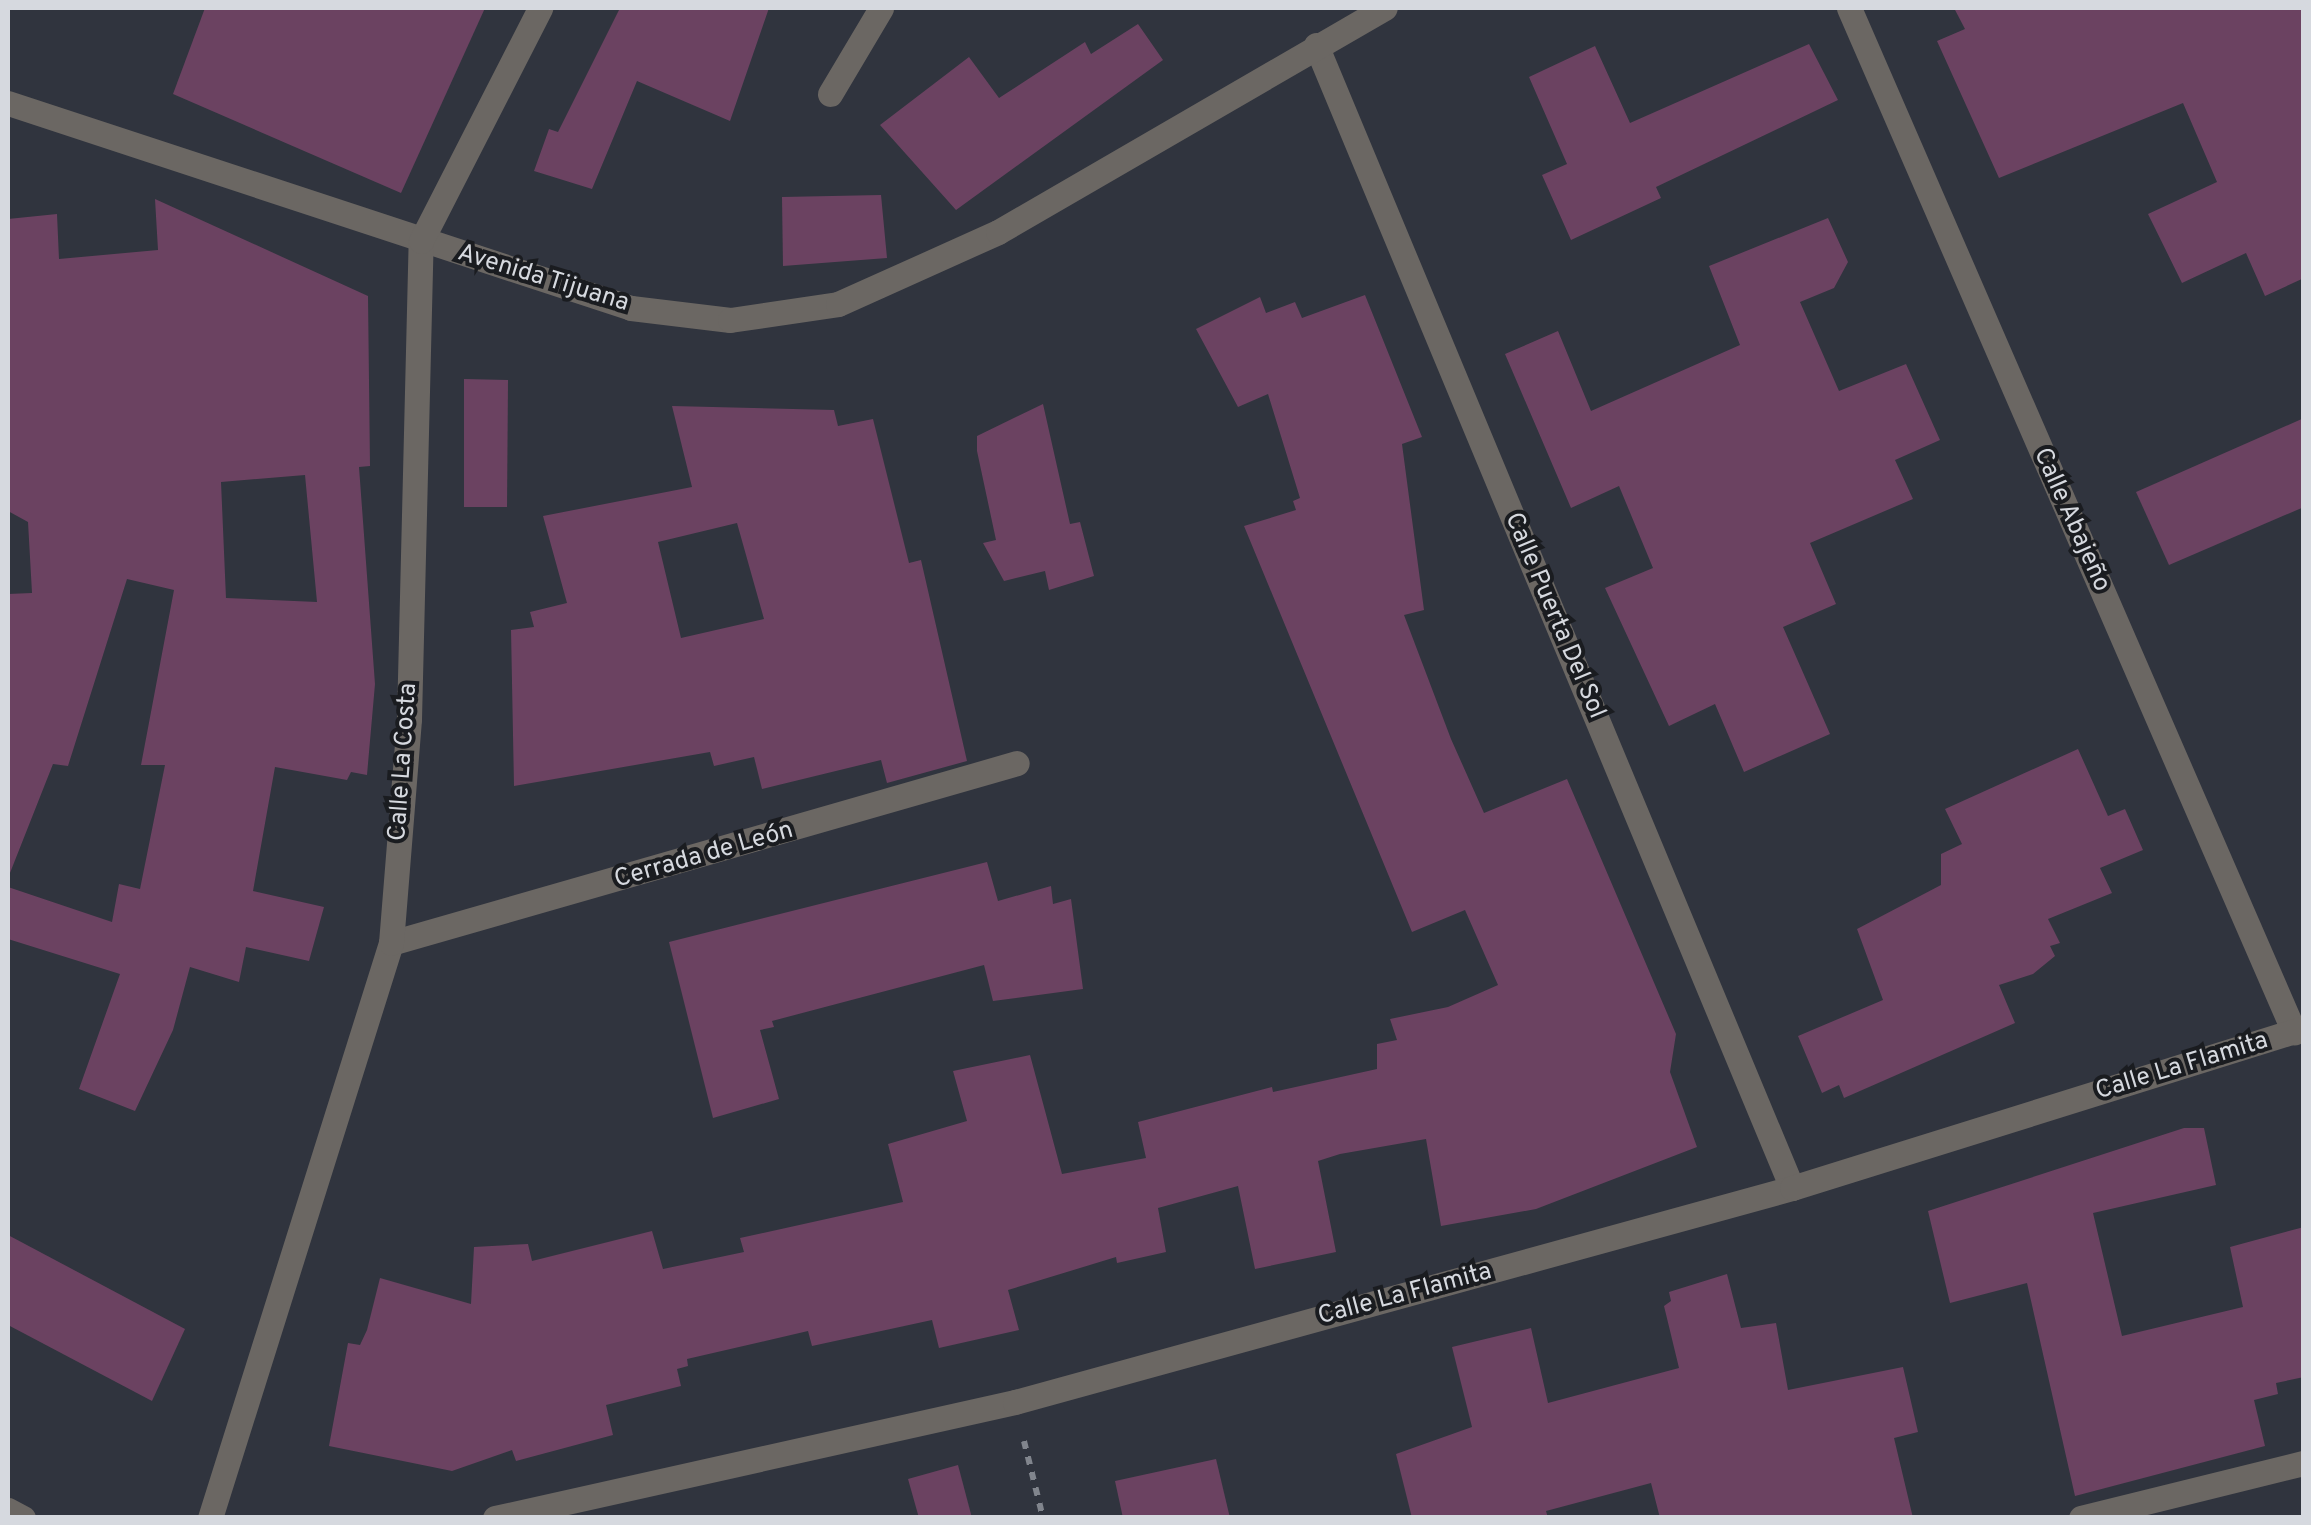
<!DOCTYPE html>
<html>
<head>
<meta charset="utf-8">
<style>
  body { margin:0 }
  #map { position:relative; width:2311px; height:1525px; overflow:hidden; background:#30343e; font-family:Overpass,sans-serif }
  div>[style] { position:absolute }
  .building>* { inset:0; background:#6b4261 }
  .path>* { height:6px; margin-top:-3px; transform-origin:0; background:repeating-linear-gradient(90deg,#81858d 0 8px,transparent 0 16px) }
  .minor>* { height:25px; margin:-12.5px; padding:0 12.5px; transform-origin:12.5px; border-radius:12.5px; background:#6b6763 }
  span { translate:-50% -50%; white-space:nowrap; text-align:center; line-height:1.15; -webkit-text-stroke:8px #1a1c20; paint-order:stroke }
  .street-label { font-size:25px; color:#d6d9df }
  .frame { position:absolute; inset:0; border:10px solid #d6d9df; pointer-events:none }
</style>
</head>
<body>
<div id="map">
  <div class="building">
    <i style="clip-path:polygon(205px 8px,485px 8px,401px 193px,173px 94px)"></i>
    <i style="clip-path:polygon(620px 8px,769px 8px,730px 121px,637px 81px,592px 189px,534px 171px,549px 129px,558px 132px)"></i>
    <i style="clip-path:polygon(1954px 8px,2304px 8px,2304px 278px,2265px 296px,2246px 253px,2182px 283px,2148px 214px,2217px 182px,2183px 103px,1999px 178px,1937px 41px,1965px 29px)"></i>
    <i style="clip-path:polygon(1138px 24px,1163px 60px,956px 210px,880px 125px,969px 57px,999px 98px,1085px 42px,1091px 54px)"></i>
    <i style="clip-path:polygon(1809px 44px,1838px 100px,1656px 187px,1661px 198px,1571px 240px,1542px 175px,1567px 164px,1529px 77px,1595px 46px,1630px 123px)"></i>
    <i style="clip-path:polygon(881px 195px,887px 258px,783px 266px,782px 197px)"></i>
    <i style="clip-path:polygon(evenodd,155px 199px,368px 296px,370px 466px,359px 467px,375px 684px,367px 775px,351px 772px,347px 780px,275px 767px,253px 891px,324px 907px,309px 961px,246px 947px,239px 982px,190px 967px,173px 1030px,135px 1111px,79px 1089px,120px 974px,8px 939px,8px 887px,112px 922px,119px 884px,140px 889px,165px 765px,141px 765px,174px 590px,127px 579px,68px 766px,53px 764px,8px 878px,8px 594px,32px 593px,28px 522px,8px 511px,8px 219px,57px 214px,59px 259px,158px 250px,155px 199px,305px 475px,317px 602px,226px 598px,221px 482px,305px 475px)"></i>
    <i style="clip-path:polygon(1828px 218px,1848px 262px,1834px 288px,1800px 302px,1839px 391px,1906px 364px,1940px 440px,1895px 460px,1913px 499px,1810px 543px,1836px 604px,1783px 627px,1830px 734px,1744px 772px,1715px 704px,1669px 726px,1605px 588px,1653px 568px,1619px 486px,1571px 508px,1505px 354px,1558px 331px,1591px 411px,1740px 345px,1709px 266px)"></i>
    <i style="clip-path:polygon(1365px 295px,1422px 437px,1402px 444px,1424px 610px,1404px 615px,1451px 739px,1484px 813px,1567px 779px,1676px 1034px,1670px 1072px,1697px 1147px,1536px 1209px,1441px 1226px,1426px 1139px,1340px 1154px,1318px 1161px,1336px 1252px,1255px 1269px,1238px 1186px,1158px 1208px,1166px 1252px,1117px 1263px,1116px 1257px,1008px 1290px,1019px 1330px,939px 1348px,932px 1320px,812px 1346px,808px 1331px,687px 1359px,688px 1366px,677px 1369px,681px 1386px,606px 1405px,613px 1435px,516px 1461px,512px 1450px,452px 1471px,329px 1446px,348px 1343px,360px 1345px,367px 1330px,380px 1278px,471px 1304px,474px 1247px,528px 1244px,532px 1261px,652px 1231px,663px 1269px,744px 1252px,740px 1238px,903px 1202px,888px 1144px,967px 1121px,953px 1071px,1030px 1055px,1062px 1174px,1146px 1158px,1138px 1122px,1272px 1087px,1273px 1092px,1377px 1069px,1377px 1044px,1397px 1040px,1390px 1019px,1448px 1007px,1498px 985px,1465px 910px,1412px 932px,1244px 526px,1296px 510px,1293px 501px,1300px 498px,1268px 394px,1238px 407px,1196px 329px,1260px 297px,1266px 313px,1295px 302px,1302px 318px)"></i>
    <i style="clip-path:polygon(464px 379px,508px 380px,507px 507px,464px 507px)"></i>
    <i style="clip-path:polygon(1043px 404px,1070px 524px,1080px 522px,1094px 576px,1049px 590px,1045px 571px,1004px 581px,983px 543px,996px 540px,977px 451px,977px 436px)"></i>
    <i style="clip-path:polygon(evenodd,672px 406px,834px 410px,838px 426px,873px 419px,909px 563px,921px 560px,967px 761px,887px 783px,881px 760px,762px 789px,754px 757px,714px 766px,710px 752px,514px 786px,511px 630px,534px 627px,530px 612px,567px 603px,543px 516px,692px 487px,672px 406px,737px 523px,764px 619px,681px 638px,658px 542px,737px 523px)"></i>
    <i style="clip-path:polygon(2304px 418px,2304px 507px,2169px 565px,2136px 492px)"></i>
    <i style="clip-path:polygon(2078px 749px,2108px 816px,2125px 809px,2143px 850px,2100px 868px,2112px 893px,2048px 919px,2060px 943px,2050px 946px,2055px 956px,2033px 974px,1999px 985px,2015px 1023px,1844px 1098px,1839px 1085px,1822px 1093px,1798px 1036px,1883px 1000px,1857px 929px,1941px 885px,1941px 854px,1962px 844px,1945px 809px)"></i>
    <i style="clip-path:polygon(987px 862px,998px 901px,1051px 886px,1053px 904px,1071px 899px,1083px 989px,993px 1001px,984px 965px,772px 1021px,774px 1027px,760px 1030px,779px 1099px,713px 1118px,669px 942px)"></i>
    <i style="clip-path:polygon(2184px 1128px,2204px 1128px,2216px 1185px,2093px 1213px,2122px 1336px,2243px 1307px,2230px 1247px,2304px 1227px,2304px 1377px,2276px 1383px,2278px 1394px,2254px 1400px,2265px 1446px,2075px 1496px,2027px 1283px,1950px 1303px,1928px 1211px)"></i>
    <i style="clip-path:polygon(8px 1235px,185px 1329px,152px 1401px,8px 1325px)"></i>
    <i style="clip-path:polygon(1727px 1274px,1741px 1328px,1776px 1323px,1788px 1390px,1903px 1367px,1918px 1432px,1894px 1438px,1913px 1518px,1660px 1518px,1651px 1483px,1546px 1511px,1548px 1518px,1412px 1518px,1396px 1454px,1472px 1427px,1452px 1347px,1531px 1328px,1548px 1403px,1679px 1368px,1664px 1306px,1671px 1301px,1669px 1292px)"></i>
    <i style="clip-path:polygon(1216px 1459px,1230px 1518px,1123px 1518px,1115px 1481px)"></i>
    <i style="clip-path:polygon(958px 1465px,972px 1518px,919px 1518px,908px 1479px)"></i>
  </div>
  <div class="path">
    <i style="left:1024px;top:1441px;width:79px;rotate:76.1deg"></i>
  </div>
  <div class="minor">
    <i style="left:1849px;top:8px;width:1117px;rotate:66.51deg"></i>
    <i style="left:1316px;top:45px;width:1238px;rotate:67.39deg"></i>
    <i style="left:830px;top:94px;width:100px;rotate:-59.3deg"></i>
    <i style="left:8px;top:103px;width:656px;rotate:18.21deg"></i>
    <i style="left:631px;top:308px;width:100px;rotate:6.9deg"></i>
    <i style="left:730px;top:320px;width:109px;rotate:-8.4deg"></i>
    <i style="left:838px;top:304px;width:175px;rotate:-24.2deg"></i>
    <i style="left:998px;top:232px;width:447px;rotate:-30.1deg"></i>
    <i style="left:391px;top:943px;width:651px;rotate:-16.04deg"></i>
    <i style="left:8px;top:1510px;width:17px;rotate:28deg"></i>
    <i style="left:210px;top:1518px;width:603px;rotate:-72.53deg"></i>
    <i style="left:391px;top:943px;width:225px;rotate:-85.4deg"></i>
    <i style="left:409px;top:719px;width:478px;rotate:-88.6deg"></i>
    <i style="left:421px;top:241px;width:262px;rotate:-62.9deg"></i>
    <i style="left:495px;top:1518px;width:533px;rotate:-12.58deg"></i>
    <i style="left:1015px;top:1402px;width:806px;rotate:-15.4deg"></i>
    <i style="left:1792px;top:1188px;width:536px;rotate:-17.35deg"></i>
    <i style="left:2081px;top:1518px;width:230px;rotate:-13.9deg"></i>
  </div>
  <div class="street-label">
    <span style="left:543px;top:279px;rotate:17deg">Avenida Tijuana</span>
    <span style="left:2071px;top:520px;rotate:66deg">Calle Abajeño</span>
    <span style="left:1554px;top:616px;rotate:67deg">Calle Puerta Del Sol</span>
    <span style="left:404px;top:762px;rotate:-86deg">Calle La Costa</span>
    <span style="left:704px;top:856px;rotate:-16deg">Cerrada de León</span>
    <span style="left:2182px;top:1067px;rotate:-17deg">Calle La Flamita</span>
    <span style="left:1405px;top:1295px;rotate:-15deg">Calle La Flamita</span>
  </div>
  <div class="frame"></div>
</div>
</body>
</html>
